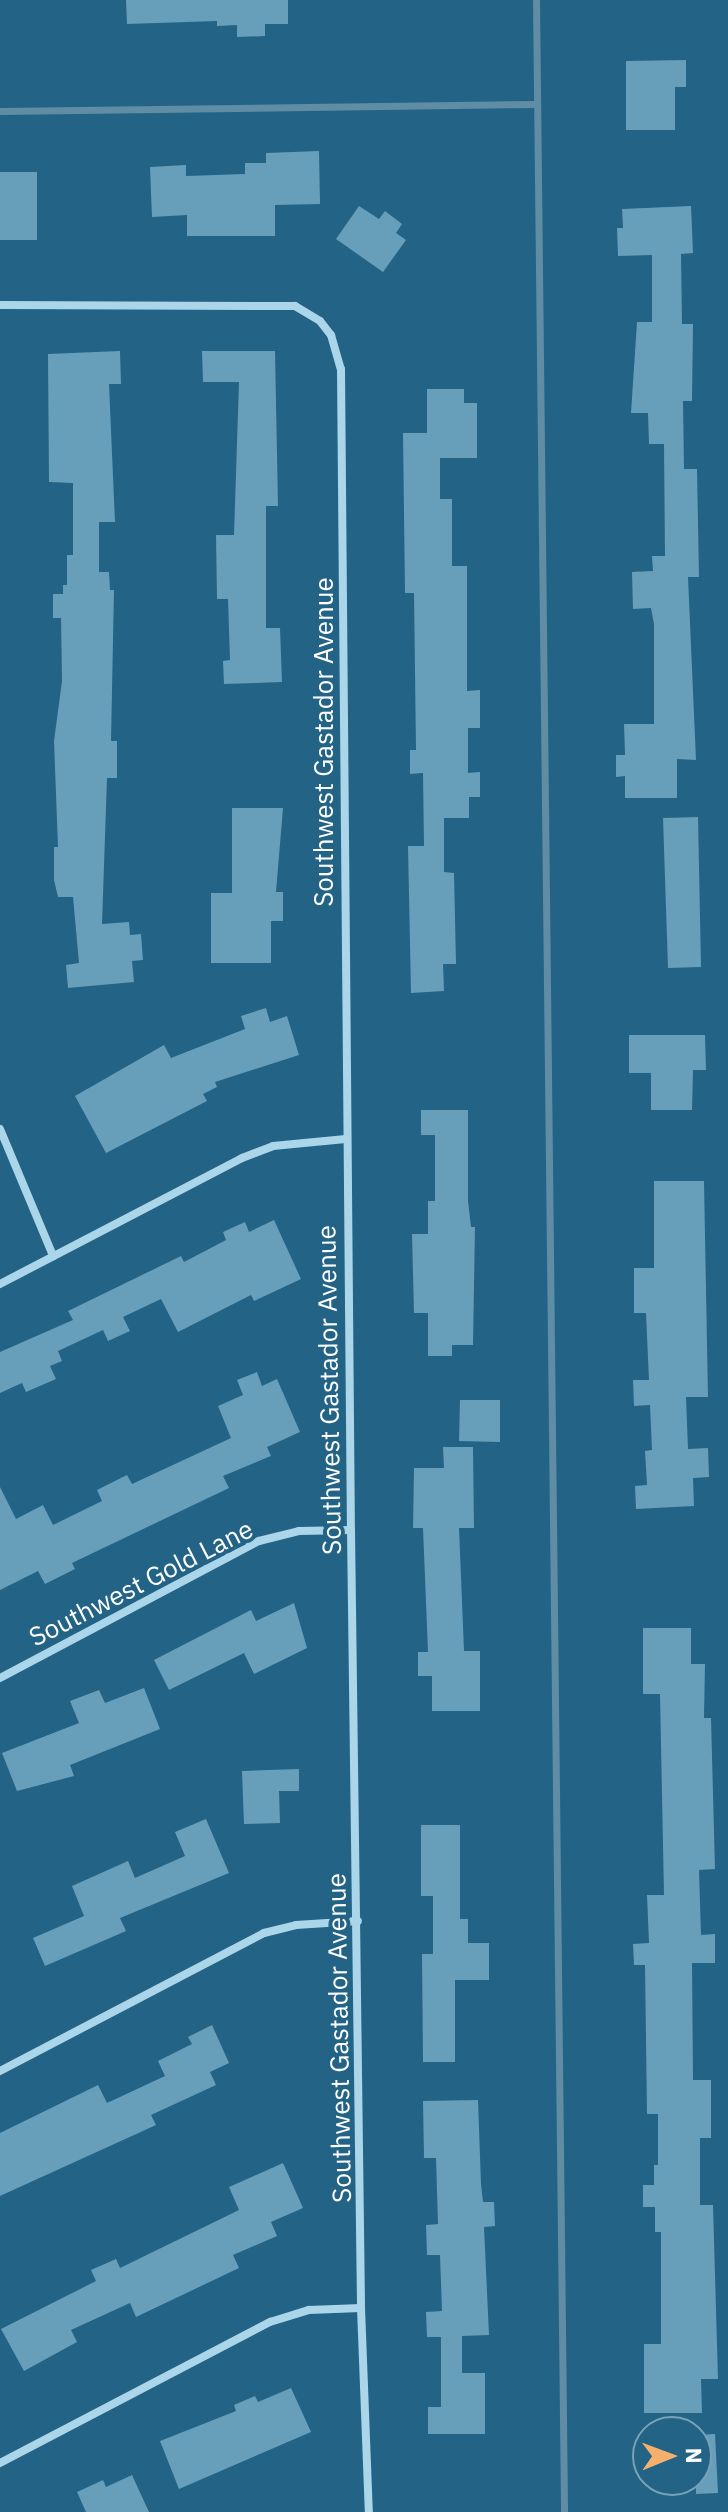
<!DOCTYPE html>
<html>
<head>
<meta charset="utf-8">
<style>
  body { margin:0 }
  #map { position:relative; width:728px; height:2512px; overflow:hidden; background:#226386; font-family:"IBM Plex Sans",sans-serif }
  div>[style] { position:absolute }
  .stream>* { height:7px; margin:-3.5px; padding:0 3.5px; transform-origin:3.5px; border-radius:3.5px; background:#608da4 }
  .building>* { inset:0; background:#679fbb }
  .street>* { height:8px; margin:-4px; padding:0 4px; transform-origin:4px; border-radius:4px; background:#abd5e9 }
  span { translate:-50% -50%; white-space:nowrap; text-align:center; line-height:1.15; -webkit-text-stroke:8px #226386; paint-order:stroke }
  .street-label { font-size:26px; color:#fff }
  .north { position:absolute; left:632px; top:2416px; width:80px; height:80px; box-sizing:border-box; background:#226386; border:2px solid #7aa1b6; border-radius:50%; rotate:89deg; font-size:22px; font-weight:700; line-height:32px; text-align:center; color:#fff }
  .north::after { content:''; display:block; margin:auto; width:28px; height:36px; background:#f5b06d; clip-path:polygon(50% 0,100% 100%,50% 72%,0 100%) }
</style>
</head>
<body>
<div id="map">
  <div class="stream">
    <i style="left:536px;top:0;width:2512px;rotate:89.36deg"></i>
    <i style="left:0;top:111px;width:537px;rotate:-0.75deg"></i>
  </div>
  <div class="building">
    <i style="clip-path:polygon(126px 0,288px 0,288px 24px,265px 24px,265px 36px,237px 37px,237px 25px,217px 26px,217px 21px,127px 24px)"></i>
    <i style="clip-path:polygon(686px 60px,686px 87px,675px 87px,675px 130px,626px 130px,626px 61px)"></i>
    <i style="clip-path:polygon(319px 151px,320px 204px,275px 205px,275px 236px,187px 236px,187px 215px,152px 217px,150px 167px,186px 165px,186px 176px,245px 174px,245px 163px,266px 163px,266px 153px)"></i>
    <i style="clip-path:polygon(0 172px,37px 172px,37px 240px,0 240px)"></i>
    <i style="clip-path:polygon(359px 206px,379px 219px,385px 211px,402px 224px,396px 233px,406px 240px,383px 272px,336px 239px)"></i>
    <i style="clip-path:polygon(691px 206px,693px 253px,681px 254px,682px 324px,693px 324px,692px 401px,683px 401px,684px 469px,697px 469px,699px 577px,688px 577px,696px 760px,677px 759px,677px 798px,625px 798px,625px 776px,616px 777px,616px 755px,625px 755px,624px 724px,654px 724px,654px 624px,651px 608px,633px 609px,632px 572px,653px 571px,652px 556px,665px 556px,664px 444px,649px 444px,648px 413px,631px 413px,637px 322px,652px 322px,652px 255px,618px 256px,617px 228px,623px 228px,622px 209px)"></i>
    <i style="clip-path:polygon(120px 351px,121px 384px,109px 384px,115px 522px,99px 522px,99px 572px,109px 572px,110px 590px,114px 590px,111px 741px,117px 741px,117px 778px,107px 778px,102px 924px,129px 922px,130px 935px,141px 934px,143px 960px,132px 961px,134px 982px,68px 988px,66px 965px,79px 963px,73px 897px,58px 897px,54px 880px,54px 847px,58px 847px,54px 741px,62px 681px,61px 618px,53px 618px,53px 594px,63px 594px,63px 585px,67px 585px,67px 555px,73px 555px,73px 483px,49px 482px,48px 354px)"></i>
    <i style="clip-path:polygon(202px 351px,275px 351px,278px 506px,266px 506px,266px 628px,280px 628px,282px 682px,224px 684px,223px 661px,230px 660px,228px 599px,217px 599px,216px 535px,234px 535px,239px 382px,203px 382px)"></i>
    <i style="clip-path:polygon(427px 389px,464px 389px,464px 403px,477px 403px,477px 458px,440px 458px,440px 499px,452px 499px,452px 566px,467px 566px,467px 691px,480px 690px,480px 728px,468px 728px,468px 773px,480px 772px,480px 797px,469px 797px,469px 818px,444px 818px,444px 872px,454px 873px,456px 964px,443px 964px,444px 991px,411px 993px,408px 846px,424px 846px,423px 773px,410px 774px,410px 750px,416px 750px,414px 593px,405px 593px,403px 433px,427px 433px)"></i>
    <i style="clip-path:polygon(232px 808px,283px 808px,276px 892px,283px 892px,283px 921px,271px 921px,271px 963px,211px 963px,211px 893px,232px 893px)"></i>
    <i style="clip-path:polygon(698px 817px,701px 967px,668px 968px,663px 818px)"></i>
    <i style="clip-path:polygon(266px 1008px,270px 1022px,287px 1016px,299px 1055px,215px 1082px,217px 1087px,203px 1094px,207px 1101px,106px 1153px,75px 1096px,164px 1045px,171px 1058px,245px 1029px,241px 1016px)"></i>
    <i style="clip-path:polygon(629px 1035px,705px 1035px,706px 1070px,693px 1070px,692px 1110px,651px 1110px,651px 1073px,629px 1073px)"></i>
    <i style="clip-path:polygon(421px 1110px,468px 1110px,468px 1201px,471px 1227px,475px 1227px,473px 1345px,452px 1345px,452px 1356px,428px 1356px,428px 1313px,414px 1313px,412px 1234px,428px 1234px,428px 1201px,435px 1201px,435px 1135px,421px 1135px)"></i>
    <i style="clip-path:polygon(654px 1181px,704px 1181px,708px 1397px,686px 1397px,688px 1449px,708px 1448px,709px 1477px,693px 1478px,694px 1506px,636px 1509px,635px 1486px,647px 1485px,645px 1451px,652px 1450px,650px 1405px,634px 1406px,633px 1380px,649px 1380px,646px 1313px,634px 1313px,634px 1268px,654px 1268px)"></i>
    <i style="clip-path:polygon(274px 1220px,301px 1279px,254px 1301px,251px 1295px,178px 1332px,161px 1299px,123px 1317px,130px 1331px,108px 1341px,103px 1330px,58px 1351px,62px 1361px,50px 1366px,56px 1379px,26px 1392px,22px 1383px,0 1393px,0 1352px,73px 1320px,68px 1311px,181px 1256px,184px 1262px,226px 1240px,223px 1232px,245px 1222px,249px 1232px)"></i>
    <i style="clip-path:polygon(257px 1372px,262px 1386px,277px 1379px,300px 1432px,267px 1447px,271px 1456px,223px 1476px,229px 1488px,72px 1563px,75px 1569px,45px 1584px,38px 1571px,0 1590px,0 1487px,16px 1519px,43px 1505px,53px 1525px,102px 1501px,97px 1490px,127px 1475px,132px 1484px,231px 1438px,218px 1406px,243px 1395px,237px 1380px)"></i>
    <i style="clip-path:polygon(460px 1400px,500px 1400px,500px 1442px,459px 1441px)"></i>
    <i style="clip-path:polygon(443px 1447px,473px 1447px,474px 1528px,459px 1528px,464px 1651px,480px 1651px,480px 1711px,432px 1711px,432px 1676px,418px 1676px,418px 1652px,428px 1652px,423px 1528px,413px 1528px,414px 1468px,444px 1468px)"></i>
    <i style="clip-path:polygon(294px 1603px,307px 1648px,254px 1674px,244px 1653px,169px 1690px,154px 1660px,251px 1610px,256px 1621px)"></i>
    <i style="clip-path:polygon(643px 1628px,691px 1628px,691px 1664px,705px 1664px,704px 1718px,711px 1718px,715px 1869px,699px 1870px,701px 1935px,715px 1934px,715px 1963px,692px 1963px,693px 2080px,711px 2080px,711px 2138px,700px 2138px,700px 2205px,713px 2205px,718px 2379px,701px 2379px,702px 2413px,644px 2413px,644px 2344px,661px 2344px,661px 2232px,655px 2232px,655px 2207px,643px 2207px,643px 2185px,654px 2185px,654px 2165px,658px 2165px,658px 2114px,647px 2114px,645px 1965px,634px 1965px,633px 1944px,649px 1943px,647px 1895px,664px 1895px,660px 1694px,643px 1694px)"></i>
    <i style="clip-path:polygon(144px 1688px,160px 1729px,70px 1765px,74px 1776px,17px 1791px,2px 1753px,79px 1723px,70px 1701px,99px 1690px,105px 1703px)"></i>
    <i style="clip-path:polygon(299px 1769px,299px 1791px,279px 1791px,280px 1823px,244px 1824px,242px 1771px)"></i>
    <i style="clip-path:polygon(206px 1819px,229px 1873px,120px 1918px,126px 1931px,45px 1966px,33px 1938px,84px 1916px,72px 1886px,128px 1861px,135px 1878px,185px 1856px,175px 1832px)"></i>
    <i style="clip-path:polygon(421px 1825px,460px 1825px,460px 1919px,468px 1919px,468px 1943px,489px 1943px,489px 1980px,455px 1980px,455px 2062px,423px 2062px,422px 1954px,433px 1954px,433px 1896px,421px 1896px)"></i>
    <i style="clip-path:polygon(212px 2025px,229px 2063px,210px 2072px,216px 2085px,151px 2115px,156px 2125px,0 2196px,0 2133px,98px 2085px,107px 2103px,165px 2076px,158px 2061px,192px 2044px,188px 2037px)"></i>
    <i style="clip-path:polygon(478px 2100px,481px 2184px,483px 2202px,494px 2202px,495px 2226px,484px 2227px,489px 2335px,462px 2336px,462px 2373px,485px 2373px,485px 2434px,428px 2434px,428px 2407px,441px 2407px,441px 2337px,427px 2337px,426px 2312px,442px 2311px,440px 2255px,427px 2255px,426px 2225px,438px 2224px,436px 2158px,424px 2158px,423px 2101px)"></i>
    <i style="clip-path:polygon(283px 2163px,303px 2208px,271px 2222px,277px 2236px,233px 2255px,239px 2268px,136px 2317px,130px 2303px,71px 2330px,77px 2342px,24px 2371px,1px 2329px,96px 2281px,91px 2270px,116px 2259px,120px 2268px,239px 2210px,229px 2187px)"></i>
    <i style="clip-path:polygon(291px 2388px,311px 2432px,179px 2489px,160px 2441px,236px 2411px,234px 2405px,255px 2396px,258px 2402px)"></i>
    <i style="clip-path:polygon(715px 2434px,718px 2493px,696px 2494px,696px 2435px)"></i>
    <i style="clip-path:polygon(132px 2475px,149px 2512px,86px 2512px,77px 2492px,103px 2480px,106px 2487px)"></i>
  </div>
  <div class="street">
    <i style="left:0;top:305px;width:295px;rotate:0.2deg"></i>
    <i style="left:295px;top:306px;width:29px;rotate:31deg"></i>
    <i style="left:320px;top:321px;width:18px;rotate:52deg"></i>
    <i style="left:331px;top:335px;width:35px;rotate:74deg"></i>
    <i style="left:341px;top:369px;width:1161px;rotate:89.51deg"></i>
    <i style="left:351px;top:1530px;width:778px;rotate:89.26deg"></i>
    <i style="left:361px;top:2308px;width:204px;rotate:87.8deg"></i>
    <i style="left:0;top:1129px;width:138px;rotate:67.3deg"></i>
    <i style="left:0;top:1284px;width:273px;rotate:-27.5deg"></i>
    <i style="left:242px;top:1158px;width:33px;rotate:-21deg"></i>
    <i style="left:273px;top:1146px;width:73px;rotate:-5.5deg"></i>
    <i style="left:0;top:1678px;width:293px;rotate:-27.9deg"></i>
    <i style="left:259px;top:1541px;width:41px;rotate:-14deg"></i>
    <i style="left:299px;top:1531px;width:52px;rotate:-1.1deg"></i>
    <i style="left:0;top:2071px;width:298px;rotate:-27.6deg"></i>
    <i style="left:264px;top:1933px;width:33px;rotate:-14deg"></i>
    <i style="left:296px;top:1925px;width:62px;rotate:-3.7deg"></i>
    <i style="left:0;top:2463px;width:305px;rotate:-27.6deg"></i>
    <i style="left:270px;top:2322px;width:41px;rotate:-17.1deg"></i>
    <i style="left:309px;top:2310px;width:52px;rotate:-2.2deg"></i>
  </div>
  <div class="street-label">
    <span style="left:324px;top:742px;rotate:-90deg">Southwest Gastador Avenue</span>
    <span style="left:329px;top:1390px;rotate:-91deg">Southwest Gastador Avenue</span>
    <span style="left:141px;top:1583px;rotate:-27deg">Southwest Gold Lane</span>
    <span style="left:339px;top:2038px;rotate:-91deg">Southwest Gastador Avenue</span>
  </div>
  <div class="north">N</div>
</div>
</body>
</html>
